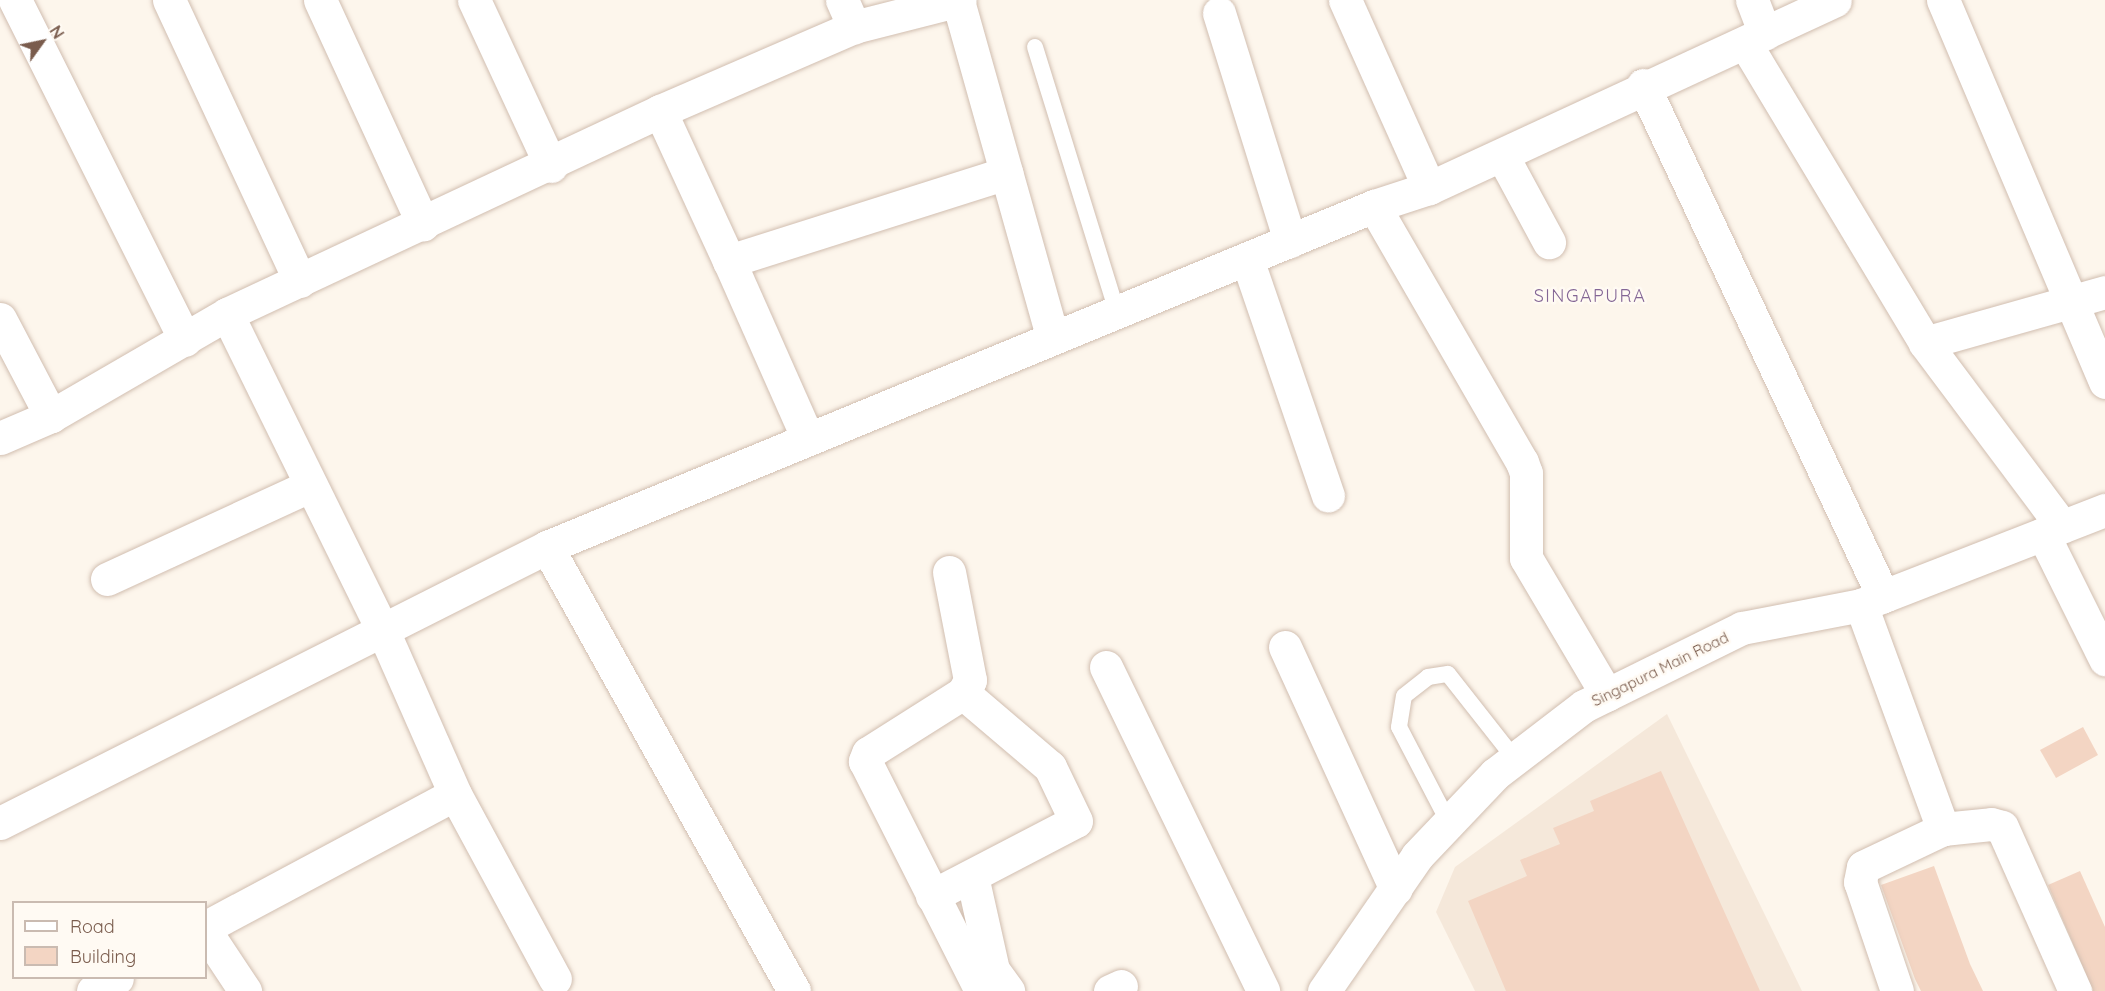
<!DOCTYPE html>
<html>
<head>
<meta charset="utf-8">
<style>
  body { margin:0 }
  #map { position:relative; width:2105px; height:991px; overflow:hidden; background:#fdf6ec; font-family:Quicksand,sans-serif }
  div>[style] { position:absolute }
  .residential>* { inset:0; background:#f5e8da }
  .building>* { inset:0; background:#f3d5c3 }
  .roads { filter:drop-shadow(0 0 2px #d1beb0) drop-shadow(0 0 2px #d1beb0) }
  .lane>* { height:16px; margin:-8px; padding:0 8px; transform-origin:8px; border-radius:8px; background:#fff }
  .street>* { height:33px; margin:-16.5px; padding:0 16.5px; transform-origin:16.5px; border-radius:16.5px; background:#fff }
  .secondary>* { height:33px; margin:-16.5px; padding:0 16.5px; transform-origin:16.5px; border-radius:16.5px; background:#fff }
  span { translate:-50% -50%; white-space:nowrap; text-align:center; line-height:1.15; -webkit-text-stroke:5px #fffaf3; paint-order:stroke }
  .street-label { font-size:15px; color:#7a5c4d }
  .quarter-label { font-size:18px; color:#846695; letter-spacing:1.5px }
  .legend { position:absolute; left:12px; top:901px; width:195px; height:78px; box-sizing:border-box; background:#fffaf3; border:2px solid #cabbb1; margin:0; padding:8px 10px; list-style:none; font-size:18px; color:#7a5c4d }
  .legend li { display:flex; align-items:center; gap:12px; height:30px }
  .legend b { width:30px; border:2px solid #cabbb1 }
  .north { position:absolute; left:12px; top:12px; width:60px; height:60px; -webkit-text-stroke:4px #fffaf3; paint-order:stroke; rotate:57deg; font-size:16px; font-weight:700; line-height:24px; text-align:center; color:#7a5c4d }
  .north::after { content:''; display:block; margin:auto; width:21px; height:27px; background:#7a5c4d; clip-path:polygon(50% 0,100% 100%,50% 72%,0 100%) }
</style>
</head>
<body>
<div id="map">
  <div class="residential">
    <i style="clip-path:polygon(1667px 714px,1802px 991px,1475px 991px,1436px 912px,1455px 867px)"></i>
  </div>
  <div class="building">
    <i style="clip-path:polygon(2083px 727px,2098px 755px,2056px 778px,2040px 750px)"></i>
    <i style="clip-path:polygon(1661px 771px,1760px 991px,1506px 991px,1468px 901px,1527px 876px,1520px 860px,1560px 844px,1553px 828px,1594px 811px,1590px 801px)"></i>
    <i style="clip-path:polygon(1934px 866px,1970px 964px,1983px 991px,1921px 991px,1915px 979px,1881px 885px)"></i>
    <i style="clip-path:polygon(2080px 871px,2105px 927px,2105px 991px,2093px 991px,2048px 885px)"></i>
  </div>
  <div class="roads">
    <div class="lane">
      <i style="left:1035px;top:47px;width:277px;rotate:72.8deg"></i>
      <i style="left:1449px;top:823px;width:108px;rotate:-117.5deg"></i>
      <i style="left:1399px;top:727px;width:31px;rotate:-81deg"></i>
      <i style="left:1404px;top:696px;width:31px;rotate:-38deg"></i>
      <i style="left:1428px;top:677px;width:20px;rotate:-9deg"></i>
      <i style="left:1448px;top:674px;width:108px;rotate:51.8deg"></i>
    </div>
    <div class="street">
      <i style="left:15px;top:0;width:380px;rotate:63.4deg"></i>
      <i style="left:169px;top:0;width:310px;rotate:65deg"></i>
      <i style="left:320px;top:0;width:247px;rotate:65.3deg"></i>
      <i style="left:474px;top:0;width:183px;rotate:65.1deg"></i>
      <i style="left:842px;top:0;width:30px;rotate:66deg"></i>
      <i style="left:1345px;top:0;width:206px;rotate:65.9deg"></i>
      <i style="left:1752px;top:0;width:36px;rotate:69deg"></i>
      <i style="left:1943px;top:0;width:415px;rotate:67deg"></i>
      <i style="left:958px;top:1px;width:350px;rotate:74.3deg"></i>
      <i style="left:1219px;top:13px;width:239px;rotate:72.7deg"></i>
      <i style="left:1745px;top:43px;width:350px;rotate:59deg"></i>
      <i style="left:1925px;top:343px;width:229px;rotate:53.2deg"></i>
      <i style="left:1643px;top:85px;width:565px;rotate:64.84deg"></i>
      <i style="left:660px;top:111px;width:165px;rotate:65.3deg"></i>
      <i style="left:1503px;top:157px;width:97px;rotate:61.6deg"></i>
      <i style="left:1374px;top:206px;width:296px;rotate:60deg"></i>
      <i style="left:1522px;top:462px;width:12px;rotate:70deg"></i>
      <i style="left:1526px;top:473px;width:85px;rotate:90deg"></i>
      <i style="left:1526px;top:558px;width:159px;rotate:59.4deg"></i>
      <i style="left:1247px;top:259px;width:250px;rotate:71.1deg"></i>
      <i style="left:227px;top:314px;width:356px;rotate:63.8deg"></i>
      <i style="left:384px;top:633px;width:176px;rotate:66.2deg"></i>
      <i style="left:0;top:319px;width:110px;rotate:62.3deg"></i>
      <i style="left:1925px;top:343px;width:187px;rotate:-15.8deg"></i>
      <i style="left:0;top:438px;width:56px;rotate:-23.3deg"></i>
      <i style="left:51px;top:416px;width:203px;rotate:-30.1deg"></i>
      <i style="left:227px;top:314px;width:478px;rotate:-25.1deg"></i>
      <i style="left:660px;top:111px;width:211px;rotate:-23.4deg"></i>
      <i style="left:854px;top:27px;width:109px;rotate:-14.3deg"></i>
      <i style="left:808px;top:439px;width:195px;rotate:-113.9deg"></i>
      <i style="left:729px;top:261px;width:291px;rotate:-17.6deg"></i>
      <i style="left:2043px;top:534px;width:140px;rotate:63.6deg"></i>
      <i style="left:547px;top:547px;width:508px;rotate:60.91deg"></i>
      <i style="left:949px;top:572px;width:110px;rotate:79deg"></i>
      <i style="left:970px;top:680px;width:15px;rotate:118deg"></i>
      <i style="left:963px;top:693px;width:112px;rotate:147.7deg"></i>
      <i style="left:868px;top:753px;width:9px;rotate:111deg"></i>
      <i style="left:865px;top:761px;width:258px;rotate:63.2deg"></i>
      <i style="left:107px;top:579px;width:222px;rotate:-24.7deg"></i>
      <i style="left:1861px;top:605px;width:239px;rotate:69.9deg"></i>
      <i style="left:1943px;top:829px;width:48px;rotate:-5.9deg"></i>
      <i style="left:1991px;top:824px;width:11px;rotate:15deg"></i>
      <i style="left:2002px;top:827px;width:180px;rotate:66deg"></i>
      <i style="left:1285px;top:647px;width:266px;rotate:65.4deg"></i>
      <i style="left:1106px;top:667px;width:360px;rotate:64.1deg"></i>
      <i style="left:0;top:823px;width:613px;rotate:-26.77deg"></i>
      <i style="left:547px;top:547px;width:895px;rotate:-22.41deg"></i>
      <i style="left:1374px;top:206px;width:58px;rotate:-18.1deg"></i>
      <i style="left:1429px;top:188px;width:447px;rotate:-24.8deg"></i>
      <i style="left:972px;top:876px;width:96px;rotate:77.4deg"></i>
      <i style="left:993px;top:970px;width:26px;rotate:54deg"></i>
      <i style="left:932px;top:896px;width:162px;rotate:-27.5deg"></i>
      <i style="left:1076px;top:821px;width:60px;rotate:-115.7deg"></i>
      <i style="left:1050px;top:767px;width:114px;rotate:-139.6deg"></i>
      <i style="left:206px;top:927px;width:282px;rotate:-28.1deg"></i>
      <i style="left:455px;top:794px;width:210px;rotate:61.6deg"></i>
      <i style="left:206px;top:932px;width:71px;rotate:56.5deg"></i>
      <i style="left:93px;top:991px;width:27px;rotate:-28deg"></i>
      <i style="left:1110px;top:991px;width:12px;rotate:-24deg"></i>
      <i style="left:1897px;top:991px;width:115px;rotate:-108.7deg"></i>
      <i style="left:1860px;top:882px;width:15px;rotate:-79deg"></i>
      <i style="left:1863px;top:867px;width:89px;rotate:-25.4deg"></i>
    </div>
    <div class="secondary">
      <i style="left:1324px;top:991px;width:164px;rotate:-55.4deg"></i>
      <i style="left:1417px;top:856px;width:113px;rotate:-46.4deg"></i>
      <i style="left:1495px;top:774px;width:112px;rotate:-37.4deg"></i>
      <i style="left:1584px;top:706px;width:176px;rotate:-26.3deg"></i>
      <i style="left:1742px;top:628px;width:121px;rotate:-10.9deg"></i>
      <i style="left:1861px;top:605px;width:262px;rotate:-21.3deg"></i>
    </div>
  </div>
  <div class="street-label">
    <span style="left:1660px;top:669px;rotate:-26deg">Singapura Main Road</span>
  </div>
  <div class="quarter-label">
    <span style="left:1590px;top:296px">SINGAPURA</span>
  </div>
  <ul class="legend">
  <li><b style="height:8px;background:#fff"></b>Road</li>
  <li><b style="height:16px;background:#f3d5c3"></b>Building</li>
  </ul>
  <div class="north">N</div>
</div>
</body>
</html>
